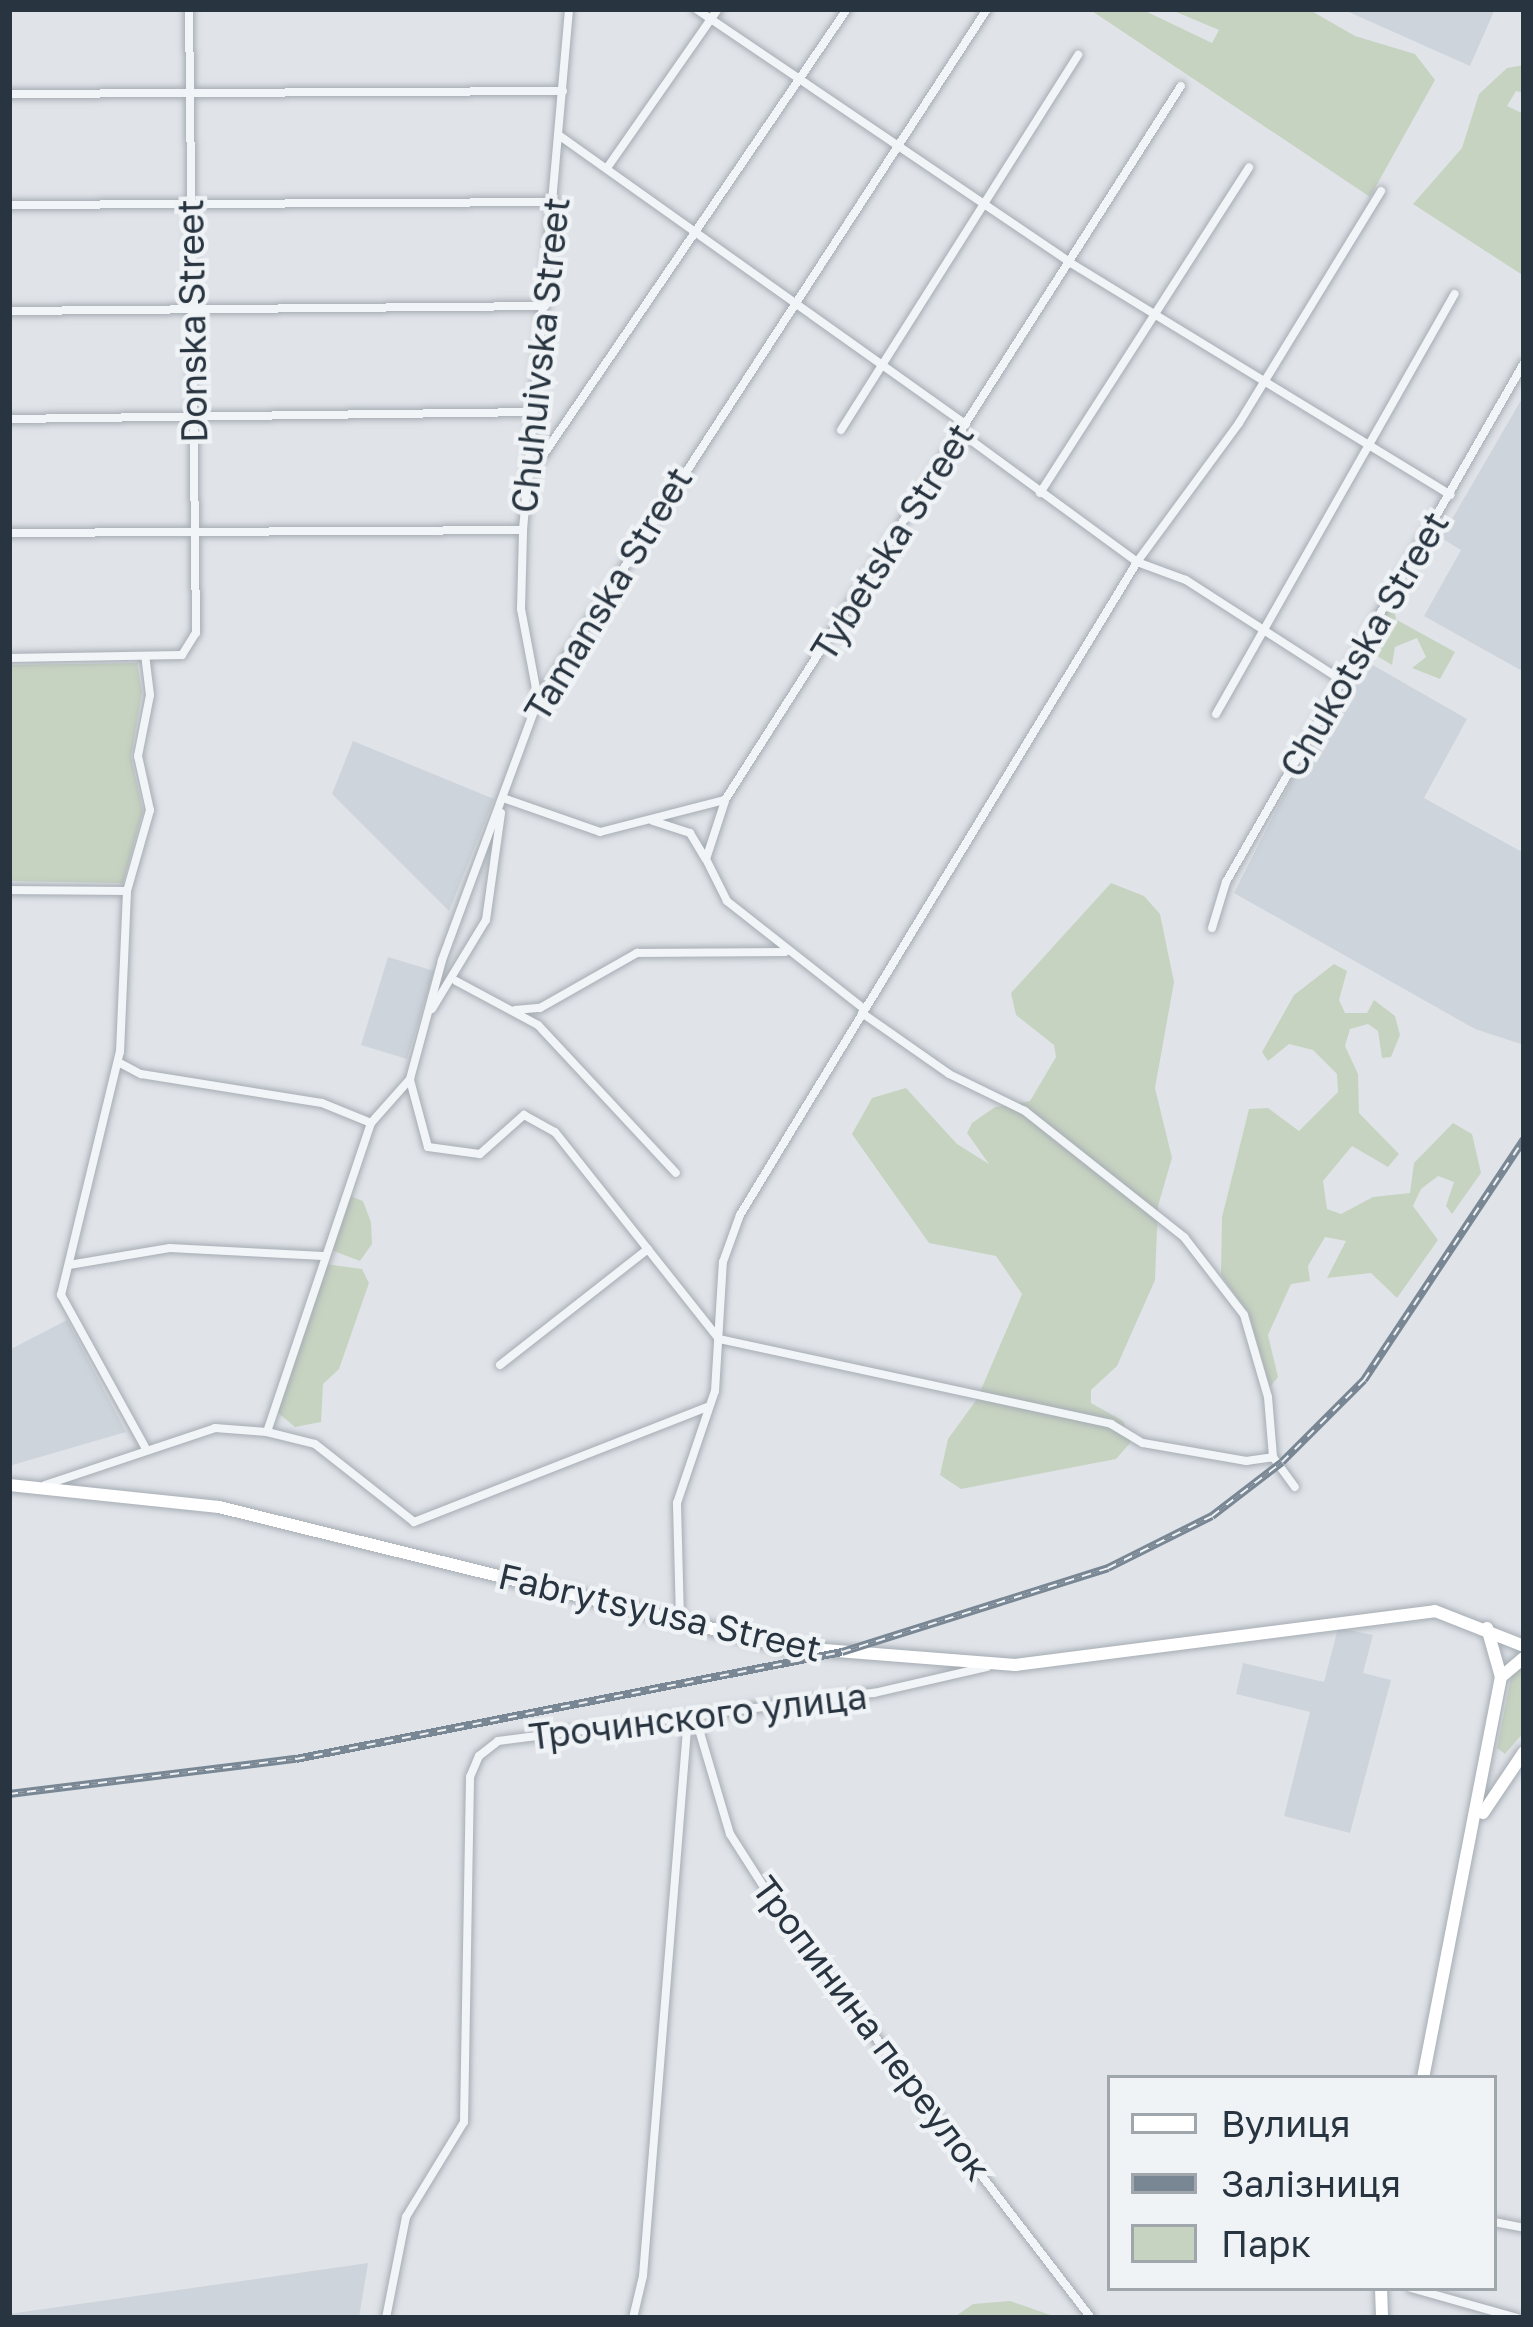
<!DOCTYPE html>
<html>
<head>
<meta charset="utf-8">
<style>
  body { margin:0 }
  #map { position:relative; width:1533px; height:2327px; overflow:hidden; background:#e0e4e9; font-family:"Golos Text",sans-serif }
  div>[style] { position:absolute }
  .built>* { inset:0; background:#ced4db }
  .green>* { inset:0; background:#c7d3c1 }
  .roads { filter:drop-shadow(0 0 3px #a5acb3) drop-shadow(0 0 3px #a5acb3) }
  .minor>* { height:8px; margin:-4px; padding:0 4px; transform-origin:4px; border-radius:4px; background:#f2f5f7 }
  .secondary>* { height:12px; margin:-6px; padding:0 6px; transform-origin:6px; border-radius:6px; background:#fff }
  .rail>* { height:8px; margin-top:-4px; transform-origin:0; background:repeating-linear-gradient(90deg,#eff3f6 0 9px,#798693 0 18px); box-sizing:border-box; border-block:3px solid #798693 }
  span { translate:-50% -50%; white-space:nowrap; text-align:center; line-height:1.15; -webkit-text-stroke:9px #eff3f6; paint-order:stroke }
  .street-label { font-size:36px; color:#283440 }
  .frame { position:absolute; inset:0; border:12px solid #283440; pointer-events:none }
  .legend { position:absolute; left:1107px; top:2075px; width:390px; height:216px; box-sizing:border-box; background:#eff3f6; border:3px solid #9fa7ad; margin:0; padding:15px 21px; list-style:none; font-size:36px; color:#283440 }
  .legend li { display:flex; align-items:center; gap:24px; height:60px }
  .legend b { width:60px; border:3px solid #9fa7ad }
</style>
</head>
<body>
<div id="map">
  <div class="built">
    <i style="clip-path:polygon(1342px 9px,1495px 9px,1470px 66px)"></i>
    <i style="clip-path:polygon(1524px 395px,1524px 672px,1424px 616px,1461px 550px,1441px 538px)"></i>
    <i style="clip-path:polygon(1371px 664px,1467px 719px,1424px 798px,1524px 853px,1524px 1045px,1475px 1029px,1234px 893px,1317px 730px)"></i>
    <i style="clip-path:polygon(353px 741px,494px 799px,449px 911px,332px 794px)"></i>
    <i style="clip-path:polygon(388px 957px,434px 971px,407px 1059px,361px 1045px)"></i>
    <i style="clip-path:polygon(67px 1320px,126px 1432px,9px 1466px,9px 1350px)"></i>
    <i style="clip-path:polygon(1338px 1628px,1373px 1635px,1363px 1673px,1391px 1680px,1350px 1833px,1284px 1816px,1310px 1712px,1236px 1694px,1243px 1663px,1324px 1682px)"></i>
    <i style="clip-path:polygon(368px 2263px,359px 2318px,9px 2318px,9px 2314px)"></i>
  </div>
  <div class="green">
    <i style="clip-path:polygon(1089px 9px,1141px 9px,1212px 43px,1219px 30px,1169px 9px,1308px 9px,1355px 36px,1415px 54px,1435px 80px,1370px 197px)"></i>
    <i style="clip-path:polygon(1524px 65px,1524px 93px,1516px 91px,1507px 106px,1524px 114px,1524px 276px,1413px 204px,1462px 148px,1479px 94px,1507px 68px)"></i>
    <i style="clip-path:polygon(1392px 600px,1396px 619px,1376px 654px,1365px 646px)"></i>
    <i style="clip-path:polygon(1397px 620px,1455px 652px,1440px 679px,1412px 668px,1426px 657px,1417px 638px,1395px 647px,1392px 665px,1377px 656px)"></i>
    <i style="clip-path:polygon(137px 663px,142px 692px,131px 757px,143px 811px,123px 883px,9px 881px,9px 665px)"></i>
    <i style="clip-path:polygon(1111px 883px,1144px 896px,1160px 914px,1174px 982px,1155px 1088px,1172px 1158px,1158px 1206px,1155px 1280px,1117px 1366px,1091px 1390px,1091px 1403px,1123px 1421px,1131px 1442px,1116px 1459px,961px 1489px,940px 1475px,948px 1439px,977px 1399px,1022px 1294px,996px 1256px,929px 1243px,852px 1134px,872px 1098px,906px 1088px,957px 1144px,989px 1164px,967px 1133px,972px 1123px,995px 1107px,1030px 1101px,1056px 1057px,1054px 1045px,1016px 1015px,1011px 993px)"></i>
    <i style="clip-path:polygon(1334px 964px,1347px 971px,1339px 1000px,1345px 1013px,1367px 1013px,1374px 1000px,1395px 1016px,1400px 1035px,1391px 1057px,1382px 1058px,1378px 1031px,1368px 1024px,1350px 1029px,1345px 1046px,1358px 1074px,1359px 1113px,1399px 1154px,1388px 1167px,1352px 1146px,1323px 1181px,1327px 1209px,1341px 1214px,1373px 1197px,1410px 1193px,1414px 1163px,1453px 1123px,1472px 1134px,1481px 1173px,1452px 1214px,1446px 1206px,1454px 1182px,1438px 1176px,1421px 1189px,1413px 1206px,1438px 1240px,1397px 1298px,1371px 1273px,1327px 1278px,1346px 1241px,1325px 1237px,1308px 1266px,1310px 1281px,1291px 1284px,1268px 1335px,1278px 1377px,1270px 1387px,1249px 1314px,1221px 1275px,1222px 1217px,1249px 1109px,1268px 1108px,1299px 1131px,1338px 1092px,1337px 1074px,1313px 1050px,1289px 1044px,1268px 1061px,1262px 1052px,1294px 995px)"></i>
    <i style="clip-path:polygon(350px 1196px,363px 1201px,371px 1222px,372px 1244px,360px 1261px,331px 1250px)"></i>
    <i style="clip-path:polygon(325px 1264px,362px 1269px,369px 1283px,339px 1369px,323px 1384px,321px 1422px,295px 1427px,277px 1412px)"></i>
    <i style="clip-path:polygon(1524px 1661px,1524px 1732px,1505px 1754px,1497px 1748px,1512px 1673px)"></i>
    <i style="clip-path:polygon(1010px 2301px,1059px 2318px,953px 2318px,973px 2304px)"></i>
  </div>
  <div class="roads">
    <div class="minor">
      <i style="left:696px;top:9px;width:451px;rotate:34.1deg"></i>
      <i style="left:1069px;top:262px;width:447px;rotate:31.4deg"></i>
      <i style="left:9px;top:94px;width:554px;rotate:-0.31deg"></i>
      <i style="left:560px;top:136px;width:498px;rotate:35.4deg"></i>
      <i style="left:607px;top:168px;width:194px;rotate:-55.1deg"></i>
      <i style="left:9px;top:205px;width:546px;rotate:-0.31deg"></i>
      <i style="left:9px;top:311px;width:536px;rotate:-0.53deg"></i>
      <i style="left:9px;top:419px;width:525px;rotate:-0.76deg"></i>
      <i style="left:841px;top:430px;width:444px;rotate:-57.7deg"></i>
      <i style="left:961px;top:433px;width:218px;rotate:36.2deg"></i>
      <i style="left:1137px;top:562px;width:52px;rotate:20.2deg"></i>
      <i style="left:1186px;top:580px;width:187px;rotate:32.8deg"></i>
      <i style="left:529px;top:476px;width:565px;rotate:-55.75deg"></i>
      <i style="left:1040px;top:493px;width:387px;rotate:-57.3deg"></i>
      <i style="left:9px;top:533px;width:514px;rotate:-0.33deg"></i>
      <i style="left:9px;top:658px;width:173px;rotate:-1deg"></i>
      <i style="left:182px;top:655px;width:26px;rotate:-58deg"></i>
      <i style="left:196px;top:633px;width:624px;rotate:-90.64deg"></i>
      <i style="left:538px;top:699px;width:92px;rotate:-100.7deg"></i>
      <i style="left:521px;top:609px;width:79px;rotate:-88.5deg"></i>
      <i style="left:523px;top:530px;width:523px;rotate:-84.95deg"></i>
      <i style="left:1216px;top:714px;width:483px;rotate:-60.4deg"></i>
      <i style="left:503px;top:798px;width:103px;rotate:19.3deg"></i>
      <i style="left:600px;top:832px;width:129px;rotate:-14.4deg"></i>
      <i style="left:725px;top:800px;width:847px;rotate:-57.44deg"></i>
      <i style="left:725px;top:801px;width:61px;rotate:108.1deg"></i>
      <i style="left:706px;top:859px;width:47px;rotate:63.4deg"></i>
      <i style="left:727px;top:901px;width:174px;rotate:38.2deg"></i>
      <i style="left:653px;top:821px;width:39px;rotate:18deg"></i>
      <i style="left:690px;top:833px;width:29px;rotate:59deg"></i>
      <i style="left:9px;top:890px;width:118px;rotate:0.5deg"></i>
      <i style="left:1212px;top:928px;width:48px;rotate:-73.1deg"></i>
      <i style="left:1226px;top:882px;width:598px;rotate:-60.14deg"></i>
      <i style="left:456px;top:981px;width:93px;rotate:28.2deg"></i>
      <i style="left:538px;top:1025px;width:202px;rotate:47deg"></i>
      <i style="left:432px;top:1009px;width:104px;rotate:-58.8deg"></i>
      <i style="left:486px;top:920px;width:108px;rotate:-82deg"></i>
      <i style="left:515px;top:1010px;width:25px;rotate:-5deg"></i>
      <i style="left:540px;top:1008px;width:112px;rotate:-29.6deg"></i>
      <i style="left:637px;top:953px;width:148px;rotate:-0.4deg"></i>
      <i style="left:862px;top:1013px;width:106px;rotate:35deg"></i>
      <i style="left:949px;top:1074px;width:85px;rotate:26deg"></i>
      <i style="left:1025px;top:1111px;width:203px;rotate:38.4deg"></i>
      <i style="left:1184px;top:1237px;width:98px;rotate:52.4deg"></i>
      <i style="left:1244px;top:1315px;width:85px;rotate:73.7deg"></i>
      <i style="left:1268px;top:1397px;width:60px;rotate:85.2deg"></i>
      <i style="left:1273px;top:1457px;width:37px;rotate:54deg"></i>
      <i style="left:118px;top:1062px;width:26px;rotate:28deg"></i>
      <i style="left:141px;top:1074px;width:183px;rotate:9.1deg"></i>
      <i style="left:322px;top:1103px;width:53px;rotate:22.2deg"></i>
      <i style="left:410px;top:1080px;width:69px;rotate:75deg"></i>
      <i style="left:428px;top:1147px;width:52px;rotate:7.7deg"></i>
      <i style="left:480px;top:1154px;width:59px;rotate:-41.6deg"></i>
      <i style="left:524px;top:1115px;width:35px;rotate:29deg"></i>
      <i style="left:555px;top:1132px;width:264px;rotate:51.6deg"></i>
      <i style="left:719px;top:1339px;width:401px;rotate:12.2deg"></i>
      <i style="left:1111px;top:1424px;width:37px;rotate:31deg"></i>
      <i style="left:1143px;top:1443px;width:105px;rotate:9.9deg"></i>
      <i style="left:1246px;top:1461px;width:27px;rotate:-8deg"></i>
      <i style="left:69px;top:1265px;width:102px;rotate:-9.6deg"></i>
      <i style="left:170px;top:1248px;width:153px;rotate:3deg"></i>
      <i style="left:500px;top:1365px;width:188px;rotate:-38.1deg"></i>
      <i style="left:267px;top:1432px;width:326px;rotate:-71.4deg"></i>
      <i style="left:371px;top:1123px;width:59px;rotate:-48.4deg"></i>
      <i style="left:410px;top:1079px;width:123px;rotate:-74.9deg"></i>
      <i style="left:442px;top:960px;width:277px;rotate:-69.7deg"></i>
      <i style="left:538px;top:700px;width:824px;rotate:-56.98deg"></i>
      <i style="left:145px;top:1447px;width:174px;rotate:-118.9deg"></i>
      <i style="left:61px;top:1295px;width:250px;rotate:-76.4deg"></i>
      <i style="left:120px;top:1052px;width:161px;rotate:-87.5deg"></i>
      <i style="left:127px;top:891px;width:84px;rotate:-74.1deg"></i>
      <i style="left:150px;top:810px;width:55px;rotate:-102.5deg"></i>
      <i style="left:138px;top:756px;width:62px;rotate:-78.9deg"></i>
      <i style="left:150px;top:695px;width:39px;rotate:-97deg"></i>
      <i style="left:45px;top:1485px;width:179px;rotate:-18.5deg"></i>
      <i style="left:215px;top:1428px;width:52px;rotate:4.4deg"></i>
      <i style="left:267px;top:1432px;width:49px;rotate:14deg"></i>
      <i style="left:315px;top:1444px;width:126px;rotate:38.2deg"></i>
      <i style="left:414px;top:1522px;width:315px;rotate:-21.4deg"></i>
      <i style="left:680px;top:1619px;width:116px;rotate:-91.5deg"></i>
      <i style="left:677px;top:1503px;width:118px;rotate:-71.3deg"></i>
      <i style="left:715px;top:1391px;width:129px;rotate:-86.5deg"></i>
      <i style="left:723px;top:1262px;width:50px;rotate:-70.1deg"></i>
      <i style="left:740px;top:1215px;width:764px;rotate:-58.7deg"></i>
      <i style="left:1137px;top:562px;width:172px;rotate:-53.7deg"></i>
      <i style="left:1239px;top:423px;width:272px;rotate:-58.5deg"></i>
      <i style="left:695px;top:1716px;width:123px;rotate:73.5deg"></i>
      <i style="left:730px;top:1834px;width:98px;rotate:57.4deg"></i>
      <i style="left:783px;top:1917px;width:506px;rotate:52.47deg"></i>
      <i style="left:1494px;top:2222px;width:31px;rotate:11deg"></i>
      <i style="left:1411px;top:2288px;width:110px;rotate:15.8deg"></i>
      <i style="left:386px;top:2318px;width:103px;rotate:-78.8deg"></i>
      <i style="left:406px;top:2217px;width:111px;rotate:-58.6deg"></i>
      <i style="left:464px;top:2122px;width:345px;rotate:-89deg"></i>
      <i style="left:470px;top:1777px;width:23px;rotate:-67deg"></i>
      <i style="left:479px;top:1756px;width:24px;rotate:-38deg"></i>
      <i style="left:498px;top:1741px;width:379px;rotate:-7.3deg"></i>
      <i style="left:874px;top:1693px;width:116px;rotate:-13deg"></i>
      <i style="left:633px;top:2318px;width:43px;rotate:-76.6deg"></i>
      <i style="left:643px;top:2276px;width:561px;rotate:-85.4deg"></i>
    </div>
    <div class="secondary">
      <i style="left:9px;top:1485px;width:211px;rotate:6deg"></i>
      <i style="left:219px;top:1507px;width:584px;rotate:13.87deg"></i>
      <i style="left:786px;top:1647px;width:230px;rotate:4.5deg"></i>
      <i style="left:1015px;top:1665px;width:423px;rotate:-7.3deg"></i>
      <i style="left:1435px;top:1611px;width:96px;rotate:21.5deg"></i>
      <i style="left:1501px;top:1677px;width:30px;rotate:-40deg"></i>
      <i style="left:1483px;top:1813px;width:73px;rotate:-56.1deg"></i>
      <i style="left:1423px;top:2078px;width:409px;rotate:-79deg"></i>
      <i style="left:1501px;top:1677px;width:51px;rotate:-105.9deg"></i>
      <i style="left:1381px;top:2288px;width:30px;rotate:88deg"></i>
    </div>
  </div>
  <div class="rail">
    <i style="left:9px;top:1794px;width:289px;rotate:-7deg"></i>
    <i style="left:296px;top:1759px;width:556px;rotate:-11.09deg"></i>
    <i style="left:842px;top:1652px;width:279px;rotate:-17.5deg"></i>
    <i style="left:1108px;top:1568px;width:116px;rotate:-26.6deg"></i>
    <i style="left:1212px;top:1516px;width:88px;rotate:-37.6deg"></i>
    <i style="left:1282px;top:1462px;width:116px;rotate:-45deg"></i>
    <i style="left:1364px;top:1380px;width:289px;rotate:-56.4deg"></i>
  </div>
  <div class="street-label">
    <span style="left:192px;top:321px;rotate:-91deg">Donska Street</span>
    <span style="left:540px;top:355px;rotate:-84deg">Chuhuivska Street</span>
    <span style="left:892px;top:542px;rotate:-58deg">Tybetska Street</span>
    <span style="left:608px;top:594px;rotate:-59deg">Tamanska Street</span>
    <span style="left:1364px;top:644px;rotate:-60deg">Chukotska Street</span>
    <span style="left:660px;top:1612px;rotate:13deg">Fabrytsyusa Street</span>
    <span style="left:698px;top:1716px;rotate:-7deg">Трочинского улица</span>
    <span style="left:872px;top:2028px;rotate:53deg">Тропинина переулок</span>
  </div>
  <div class="frame"></div>
  <ul class="legend">
  <li><b style="height:15px;background:#fff"></b>Вулиця</li>
  <li><b style="height:15px;background:#798693"></b>Залізниця</li>
  <li><b style="height:33px;background:#c7d3c1"></b>Парк</li>
  </ul>
</div>
</body>
</html>
